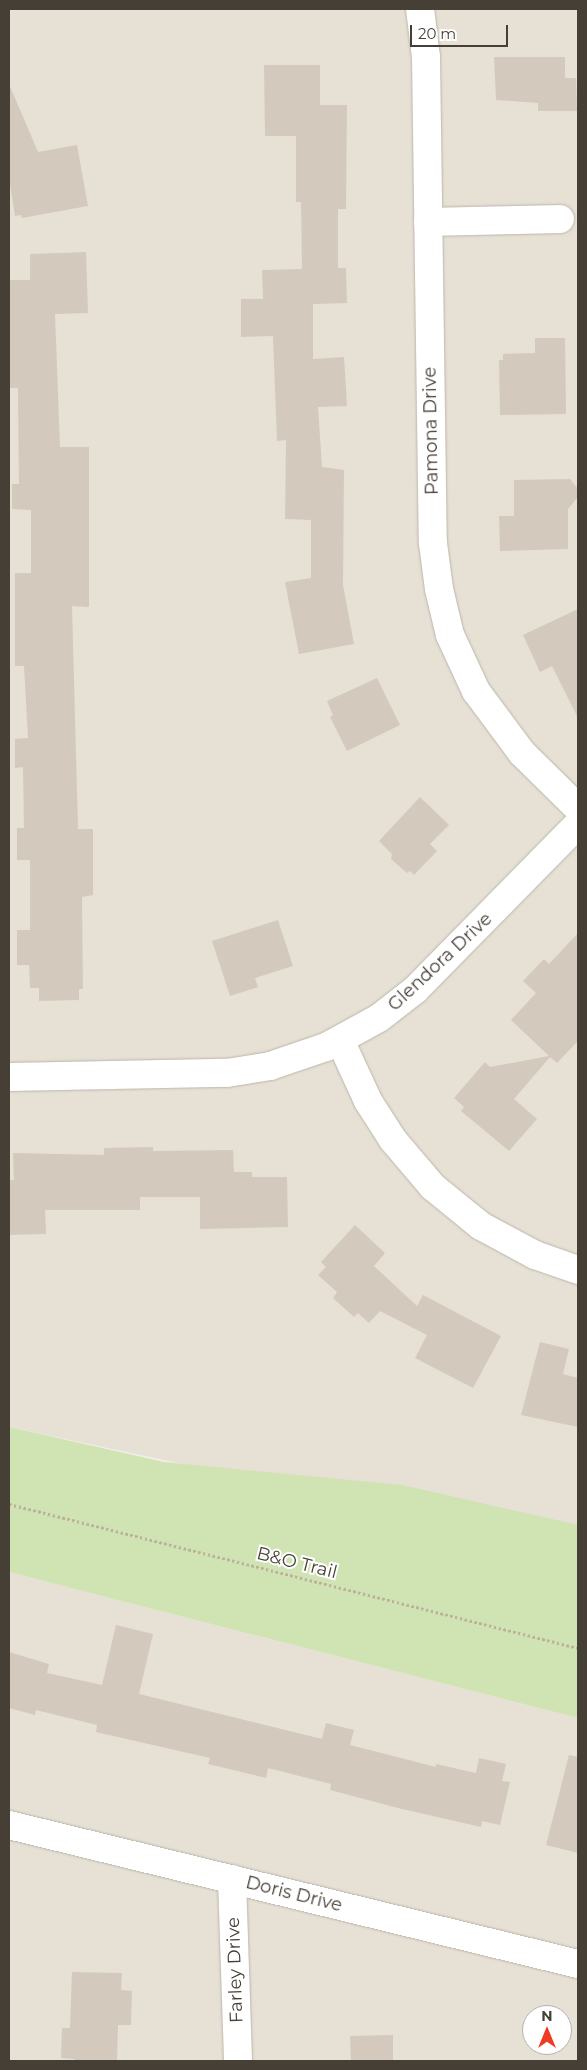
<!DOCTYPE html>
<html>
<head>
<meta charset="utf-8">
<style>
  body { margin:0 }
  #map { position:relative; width:587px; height:2070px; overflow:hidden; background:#f2eee7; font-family:Montserrat,sans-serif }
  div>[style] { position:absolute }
  .residential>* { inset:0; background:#e6e0d5 }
  .green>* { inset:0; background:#cfe4b2 }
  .building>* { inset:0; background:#d3cabd }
  .path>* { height:3px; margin-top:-1.5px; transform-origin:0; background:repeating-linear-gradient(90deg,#beb19c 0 2.5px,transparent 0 5px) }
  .roads { filter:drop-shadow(0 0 1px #bdb6aa) drop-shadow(0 0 1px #bdb6aa) }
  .minor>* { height:28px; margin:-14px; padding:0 14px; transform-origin:14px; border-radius:14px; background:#fff }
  span { translate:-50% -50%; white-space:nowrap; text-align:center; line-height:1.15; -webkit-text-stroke:4px #fff; paint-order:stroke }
  .street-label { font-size:18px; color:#453f36 }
  .frame { position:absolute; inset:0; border:10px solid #453f36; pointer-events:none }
  .north { position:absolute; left:522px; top:2005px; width:50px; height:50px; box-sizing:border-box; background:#fff; border:1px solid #b5b2af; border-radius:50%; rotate:0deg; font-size:14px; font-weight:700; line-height:20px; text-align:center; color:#453f36 }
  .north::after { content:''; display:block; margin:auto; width:18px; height:22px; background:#ed3c23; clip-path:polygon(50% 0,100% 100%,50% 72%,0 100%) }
  .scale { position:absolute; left:410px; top:25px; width:98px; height:22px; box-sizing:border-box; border:2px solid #453f36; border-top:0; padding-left:6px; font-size:15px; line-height:18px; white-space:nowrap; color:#453f36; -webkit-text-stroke:4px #fff; paint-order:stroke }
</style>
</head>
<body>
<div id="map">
  <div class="residential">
    <i style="clip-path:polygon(9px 9px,578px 9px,578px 1548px,9px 1427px)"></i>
    <i style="clip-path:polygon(evenodd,9px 1572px,578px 1718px,578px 2061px,9px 2061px,9px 1572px,532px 2015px,562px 2015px,562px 2045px,532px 2045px,532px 2015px)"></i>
  </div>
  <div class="green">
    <i style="clip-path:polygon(9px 1427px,164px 1462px,402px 1485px,578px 1525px,578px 1718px,9px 1572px)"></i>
  </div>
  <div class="building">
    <i style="clip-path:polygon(494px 57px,565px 57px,565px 78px,576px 78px,577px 111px,538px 111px,538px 103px,496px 100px)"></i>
    <i style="clip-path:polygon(264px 65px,320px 65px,320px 105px,347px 105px,346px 209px,338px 209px,338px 268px,346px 268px,347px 303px,313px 304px,313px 359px,344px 357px,347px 406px,318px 407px,322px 467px,344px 470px,343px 585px,354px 644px,299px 654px,285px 582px,311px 578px,311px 520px,285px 519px,286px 440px,277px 441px,273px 336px,241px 337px,241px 299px,263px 299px,262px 270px,302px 269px,301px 202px,296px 202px,296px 136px,265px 136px)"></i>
    <i style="clip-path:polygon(9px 84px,38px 152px,77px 145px,88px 206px,22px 218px,21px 215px,15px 216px,9px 178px)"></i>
    <i style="clip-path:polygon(86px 252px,88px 313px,55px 314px,60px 447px,89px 447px,89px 607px,72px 606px,78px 829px,93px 829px,93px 895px,82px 897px,83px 989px,79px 989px,79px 1000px,39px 1001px,39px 988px,30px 988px,29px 965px,17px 965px,17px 930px,30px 930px,30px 860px,17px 860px,17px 828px,24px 828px,23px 767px,15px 768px,15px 739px,28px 738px,24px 666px,15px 666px,15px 573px,31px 573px,31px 510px,12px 509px,12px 484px,19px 484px,18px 388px,10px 388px,9px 280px,30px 280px,30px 254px)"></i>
    <i style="clip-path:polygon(535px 338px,565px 338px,566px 414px,500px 415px,499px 360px,503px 360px,503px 354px,535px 353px)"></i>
    <i style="clip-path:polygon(570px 479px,578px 489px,578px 497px,568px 509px,568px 549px,500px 551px,499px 516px,514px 516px,514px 480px)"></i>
    <i style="clip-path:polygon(578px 609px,578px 718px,552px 666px,540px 672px,523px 635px)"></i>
    <i style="clip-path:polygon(377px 678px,400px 725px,347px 751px,330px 717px,333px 715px,327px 701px)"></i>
    <i style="clip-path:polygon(420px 797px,449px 825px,430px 844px,437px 851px,414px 875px,410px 871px,407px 873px,391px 859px,392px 854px,379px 841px)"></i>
    <i style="clip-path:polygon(278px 920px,293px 966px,255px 978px,258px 987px,230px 996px,212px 941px)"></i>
    <i style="clip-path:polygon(578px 933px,578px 1041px,557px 1063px,550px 1057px,514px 1099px,537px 1119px,509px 1151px,461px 1111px,464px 1107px,454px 1098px,485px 1062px,490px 1067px,549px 1056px,511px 1020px,536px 993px,523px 981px,544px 959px,549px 964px)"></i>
    <i style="clip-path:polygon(153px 1147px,153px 1151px,233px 1150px,234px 1172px,252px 1172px,252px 1177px,287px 1177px,288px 1227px,200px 1229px,200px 1197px,140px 1197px,140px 1210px,45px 1210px,46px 1234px,9px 1235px,9px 1180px,14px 1180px,13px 1153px,104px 1155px,104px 1148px)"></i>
    <i style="clip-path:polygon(355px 1225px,385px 1253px,374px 1266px,417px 1306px,423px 1295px,501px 1336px,473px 1388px,415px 1358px,427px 1335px,380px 1311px,369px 1323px,358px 1313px,354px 1317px,333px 1298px,337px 1292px,318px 1275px,326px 1267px,321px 1262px)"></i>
    <i style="clip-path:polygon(540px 1342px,569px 1349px,563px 1374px,578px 1378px,578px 1427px,521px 1415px)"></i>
    <i style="clip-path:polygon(116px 1625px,153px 1634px,139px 1694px,322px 1739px,326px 1723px,354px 1730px,350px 1745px,436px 1767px,436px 1764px,476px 1773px,479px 1758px,506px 1764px,502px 1781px,510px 1782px,500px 1825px,482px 1821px,481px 1827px,398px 1808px,330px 1790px,331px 1784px,268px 1768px,266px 1778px,208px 1764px,210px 1758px,96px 1732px,97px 1725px,36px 1710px,35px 1715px,9px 1708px,9px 1652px,49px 1664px,47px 1673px,102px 1685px)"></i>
    <i style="clip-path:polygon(569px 1755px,578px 1757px,578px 1853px,546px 1845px)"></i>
    <i style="clip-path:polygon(72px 1972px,122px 1973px,121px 1990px,132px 1991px,131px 2025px,118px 2025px,117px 2061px,74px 2061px,74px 2059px,61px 2058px,62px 2028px,70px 2028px)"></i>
    <i style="clip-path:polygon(393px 2035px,393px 2061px,351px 2061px,350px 2036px)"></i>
  </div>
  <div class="path">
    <i style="left:9px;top:1504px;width:587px;rotate:14.2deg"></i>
  </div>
  <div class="roads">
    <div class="minor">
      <i style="left:420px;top:9px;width:48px;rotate:82.9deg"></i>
      <i style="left:426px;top:57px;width:486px;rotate:89.2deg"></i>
      <i style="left:433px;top:543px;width:46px;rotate:82.6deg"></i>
      <i style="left:439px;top:589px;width:47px;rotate:76.6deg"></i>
      <i style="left:450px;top:635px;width:62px;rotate:65.1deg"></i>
      <i style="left:476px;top:691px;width:77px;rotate:53.4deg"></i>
      <i style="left:522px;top:753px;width:78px;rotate:44.5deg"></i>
      <i style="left:428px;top:222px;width:132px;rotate:-1.3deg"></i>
      <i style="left:340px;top:1040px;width:67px;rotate:65.3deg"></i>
      <i style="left:368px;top:1101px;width:46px;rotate:57.3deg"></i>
      <i style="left:393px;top:1140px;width:62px;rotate:49.6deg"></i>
      <i style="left:433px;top:1187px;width:62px;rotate:39.1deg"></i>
      <i style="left:481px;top:1226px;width:61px;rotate:28.2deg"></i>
      <i style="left:535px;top:1255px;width:46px;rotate:19.2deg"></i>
      <i style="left:9px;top:1077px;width:218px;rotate:-1.1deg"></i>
      <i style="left:227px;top:1073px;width:44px;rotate:-9.2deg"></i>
      <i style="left:270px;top:1066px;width:59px;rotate:-18.7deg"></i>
      <i style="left:326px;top:1047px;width:60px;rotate:-28.7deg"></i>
      <i style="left:379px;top:1018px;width:46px;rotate:-37.9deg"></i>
      <i style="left:415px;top:990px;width:233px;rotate:-45.5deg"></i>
      <i style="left:9px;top:1825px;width:586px;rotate:13.73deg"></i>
      <i style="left:232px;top:1879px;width:182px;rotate:88.1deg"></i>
    </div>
  </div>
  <div class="street-label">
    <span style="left:431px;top:431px;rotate:-91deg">Pamona Drive</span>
    <span style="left:440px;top:962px;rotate:-43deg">Glendora Drive</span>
    <span style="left:297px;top:1563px;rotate:14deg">B&amp;O Trail</span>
    <span style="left:294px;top:1894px;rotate:14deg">Doris Drive</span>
    <span style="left:235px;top:1970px;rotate:-92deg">Farley Drive</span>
  </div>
  <div class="frame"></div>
  <div class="north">N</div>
  <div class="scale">20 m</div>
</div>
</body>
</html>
